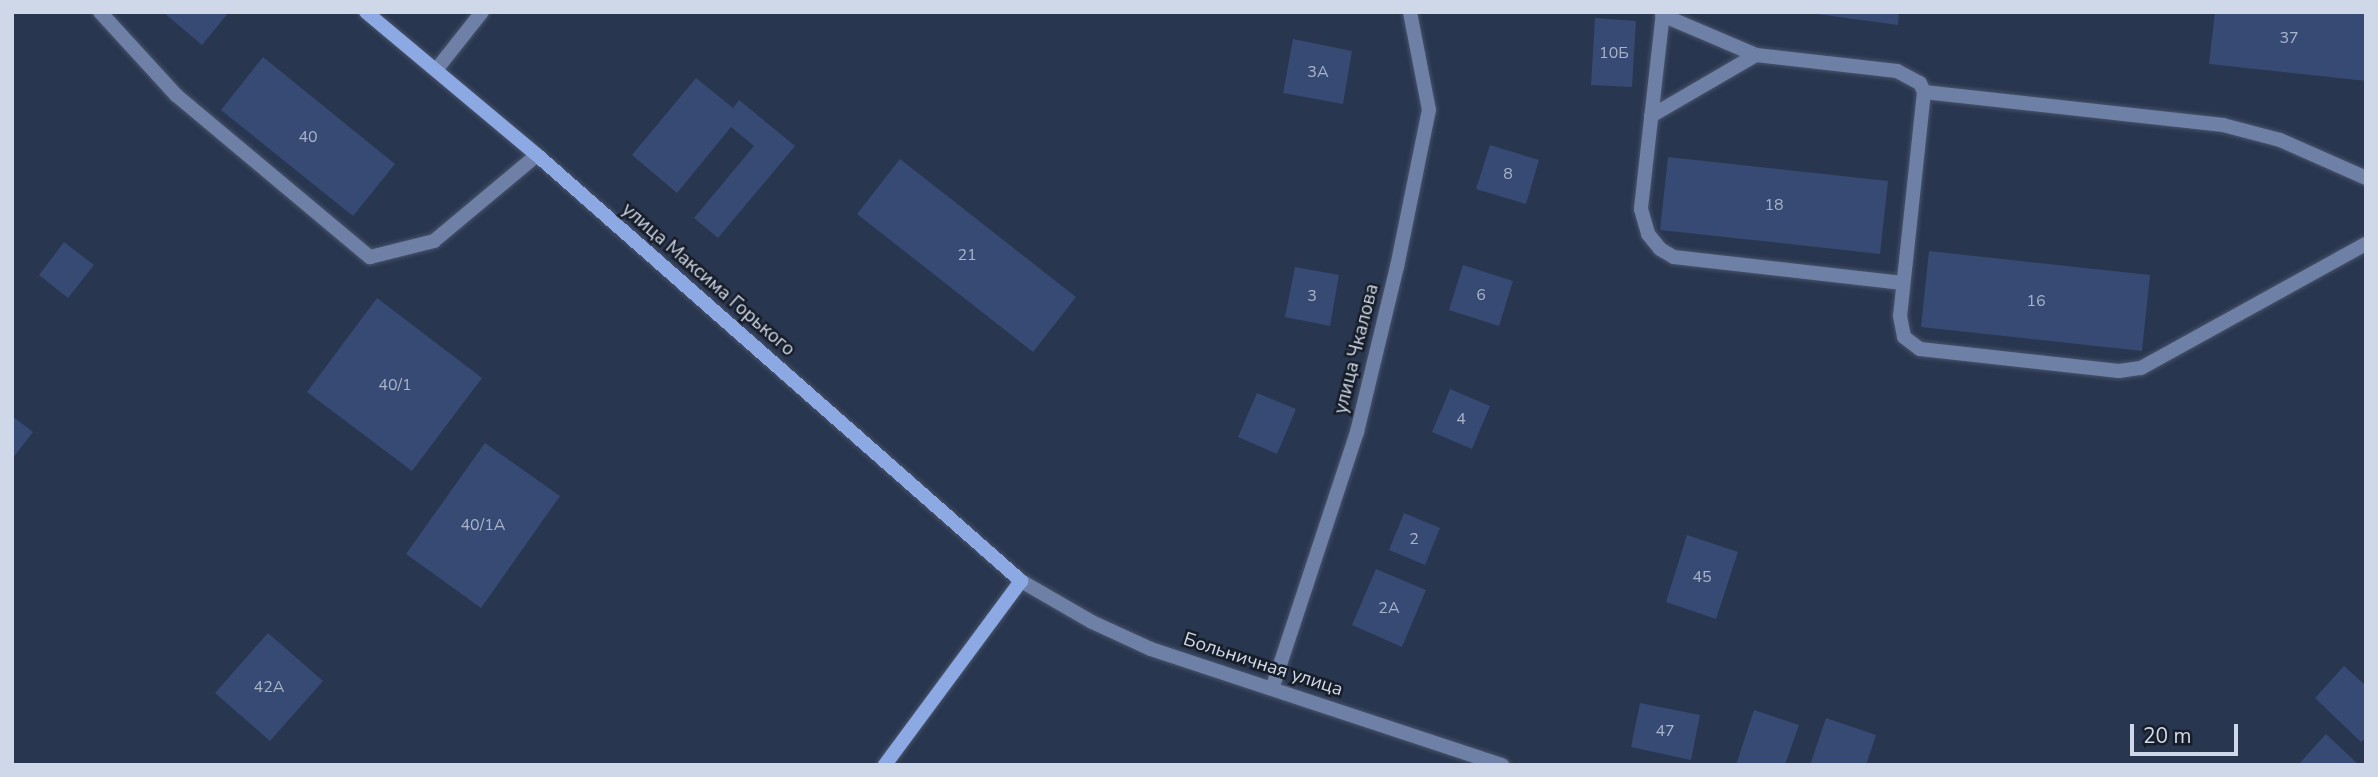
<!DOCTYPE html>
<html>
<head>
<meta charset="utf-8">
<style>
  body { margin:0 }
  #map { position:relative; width:2378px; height:777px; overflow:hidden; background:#29364f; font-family:"Nunito Sans",sans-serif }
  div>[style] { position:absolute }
  .building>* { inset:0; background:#364a73 }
  .roads { filter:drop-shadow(0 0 2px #47536b) drop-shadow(0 0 2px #47536b) }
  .lane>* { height:14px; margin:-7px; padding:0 7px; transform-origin:7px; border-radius:7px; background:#6e80a5 }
  .street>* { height:14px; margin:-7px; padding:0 7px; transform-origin:7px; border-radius:7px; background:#6e80a5 }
  .secondary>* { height:14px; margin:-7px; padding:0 7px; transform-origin:7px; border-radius:7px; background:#8ca9e3 }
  span { translate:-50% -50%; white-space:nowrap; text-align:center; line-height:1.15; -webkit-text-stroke:5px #181e29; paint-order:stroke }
  .number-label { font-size:16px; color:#a9b4cb }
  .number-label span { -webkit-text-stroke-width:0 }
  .street-label { font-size:19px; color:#cfd8e8 }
  .frame { position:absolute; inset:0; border:14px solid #cfd8e8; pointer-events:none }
  .scale { position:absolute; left:2130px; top:724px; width:108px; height:32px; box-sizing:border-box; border:4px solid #cfd8e8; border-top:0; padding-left:9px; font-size:21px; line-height:24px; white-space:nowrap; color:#cfd8e8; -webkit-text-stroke:5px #181e29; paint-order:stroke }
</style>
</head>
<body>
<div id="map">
  <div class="building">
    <i style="clip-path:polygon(163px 12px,229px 12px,202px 45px)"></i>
    <i style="clip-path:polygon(1802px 12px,1899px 12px,1898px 25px)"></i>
    <i style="clip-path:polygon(2215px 12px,2366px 12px,2366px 81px,2209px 64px)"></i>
    <i style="clip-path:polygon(1595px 18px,1636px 21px,1632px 87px,1591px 85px)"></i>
    <i style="clip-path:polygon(1293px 39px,1352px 51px,1343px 104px,1283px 93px)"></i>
    <i style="clip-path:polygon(263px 57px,395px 164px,353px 216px,221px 110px)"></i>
    <i style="clip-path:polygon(696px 78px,733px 108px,739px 100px,795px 146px,718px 238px,694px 218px,754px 146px,731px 127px,677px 193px,632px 155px)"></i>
    <i style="clip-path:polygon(1490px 145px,1539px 160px,1526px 204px,1476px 189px)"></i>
    <i style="clip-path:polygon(1668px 157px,1888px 181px,1880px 254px,1660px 230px)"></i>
    <i style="clip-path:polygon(900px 159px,1076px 297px,1033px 352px,857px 214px)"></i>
    <i style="clip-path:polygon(64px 242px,94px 265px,68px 298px,39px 275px)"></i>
    <i style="clip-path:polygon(1929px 251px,2150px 275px,2142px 351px,1921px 327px)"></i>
    <i style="clip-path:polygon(1463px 265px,1513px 281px,1499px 326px,1449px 310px)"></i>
    <i style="clip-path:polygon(1295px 267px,1339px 275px,1330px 326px,1285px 317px)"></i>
    <i style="clip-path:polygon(377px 298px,482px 378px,412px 471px,307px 392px)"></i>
    <i style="clip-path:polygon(1450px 389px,1490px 406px,1472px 449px,1432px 432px)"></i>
    <i style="clip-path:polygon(1257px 393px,1296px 409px,1277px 454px,1238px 437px)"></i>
    <i style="clip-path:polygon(12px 416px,33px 432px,12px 459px)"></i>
    <i style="clip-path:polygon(485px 443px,560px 496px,481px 608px,406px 554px)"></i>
    <i style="clip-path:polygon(1404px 513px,1440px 528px,1425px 565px,1389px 550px)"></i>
    <i style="clip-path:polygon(1687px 535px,1738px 552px,1716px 619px,1666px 602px)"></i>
    <i style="clip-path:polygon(1376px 569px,1426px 590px,1402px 647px,1352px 625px)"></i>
    <i style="clip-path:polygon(268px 633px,323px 681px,270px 741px,215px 693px)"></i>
    <i style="clip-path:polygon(2344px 666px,2366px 686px,2366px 737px,2361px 742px,2315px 698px)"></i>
    <i style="clip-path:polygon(1640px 703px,1700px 715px,1691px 760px,1631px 747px)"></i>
    <i style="clip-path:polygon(1754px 710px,1799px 725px,1785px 765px,1736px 765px)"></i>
    <i style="clip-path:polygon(1826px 718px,1876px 735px,1866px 765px,1810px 765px)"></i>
    <i style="clip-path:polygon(2326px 734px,2359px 765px,2298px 765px)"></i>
  </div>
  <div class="roads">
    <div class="lane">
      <i style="left:1663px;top:12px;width:198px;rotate:96.4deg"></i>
      <i style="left:1641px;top:209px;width:26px;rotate:74deg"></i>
      <i style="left:1648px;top:234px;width:19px;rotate:51deg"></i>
      <i style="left:1660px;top:249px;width:16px;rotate:30deg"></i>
      <i style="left:1674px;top:257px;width:230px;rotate:6.5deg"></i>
      <i style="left:1756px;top:55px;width:142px;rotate:6.5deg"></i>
      <i style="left:1897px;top:71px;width:26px;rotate:28deg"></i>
      <i style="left:1920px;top:83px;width:10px;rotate:66deg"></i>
      <i style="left:1924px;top:92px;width:225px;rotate:96.1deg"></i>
      <i style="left:1900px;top:316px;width:21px;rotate:79deg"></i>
      <i style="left:1904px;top:337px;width:20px;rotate:37deg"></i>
      <i style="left:1920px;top:349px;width:200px;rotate:6.3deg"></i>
      <i style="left:2119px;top:371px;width:22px;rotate:-8deg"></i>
      <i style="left:2141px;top:368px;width:257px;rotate:-28.9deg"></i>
      <i style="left:1924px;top:92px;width:301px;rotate:6.3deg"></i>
      <i style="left:2223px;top:125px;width:59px;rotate:14.7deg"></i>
      <i style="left:2280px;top:140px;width:94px;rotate:23.8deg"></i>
      <i style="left:1651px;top:116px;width:121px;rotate:-30.2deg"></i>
      <i style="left:1756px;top:55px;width:102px;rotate:-156.9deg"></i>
    </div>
    <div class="street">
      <i style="left:100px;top:12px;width:113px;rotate:47.5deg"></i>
      <i style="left:176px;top:95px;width:253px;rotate:39.9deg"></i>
      <i style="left:370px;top:257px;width:66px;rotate:-14deg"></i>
      <i style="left:434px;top:241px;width:134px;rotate:-39.9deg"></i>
      <i style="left:436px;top:70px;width:74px;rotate:-51.6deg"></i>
      <i style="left:1021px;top:581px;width:82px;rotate:30deg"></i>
      <i style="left:1092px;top:622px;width:65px;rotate:24.6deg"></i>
      <i style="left:1151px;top:649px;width:370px;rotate:18.3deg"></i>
      <i style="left:1273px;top:686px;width:268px;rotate:-71.7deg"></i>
      <i style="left:1357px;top:432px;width:170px;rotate:-76.4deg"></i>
      <i style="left:1397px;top:267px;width:160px;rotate:-78.5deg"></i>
      <i style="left:1429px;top:110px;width:100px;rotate:-101deg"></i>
    </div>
    <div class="secondary">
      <i style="left:366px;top:12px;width:223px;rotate:39.9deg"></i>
      <i style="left:537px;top:155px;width:645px;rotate:41.35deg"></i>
      <i style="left:1021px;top:581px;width:229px;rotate:126.5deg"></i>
    </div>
  </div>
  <div class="number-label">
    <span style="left:2289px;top:38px">37</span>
    <span style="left:1614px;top:53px">10Б</span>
    <span style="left:1318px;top:72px">3А</span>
    <span style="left:308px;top:137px">40</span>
    <span style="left:1508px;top:174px">8</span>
    <span style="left:1774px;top:205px">18</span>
    <span style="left:967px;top:255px">21</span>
    <span style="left:1481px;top:295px">6</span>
    <span style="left:1312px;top:296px">3</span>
    <span style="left:2036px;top:301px">16</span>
    <span style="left:395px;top:385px">40/1</span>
    <span style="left:1461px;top:419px">4</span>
    <span style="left:483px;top:525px">40/1А</span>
    <span style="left:1414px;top:539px">2</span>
    <span style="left:1702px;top:577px">45</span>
    <span style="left:1389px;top:608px">2А</span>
    <span style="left:269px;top:687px">42А</span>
    <span style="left:1665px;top:731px">47</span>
  </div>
  <div class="street-label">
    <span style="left:708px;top:280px;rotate:41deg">улица Максима Горького</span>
    <span style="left:1357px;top:349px;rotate:-76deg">улица Чкалова</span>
    <span style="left:1263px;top:665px;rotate:18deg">Больничная улица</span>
  </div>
  <div class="frame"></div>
  <div class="scale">20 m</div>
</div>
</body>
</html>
